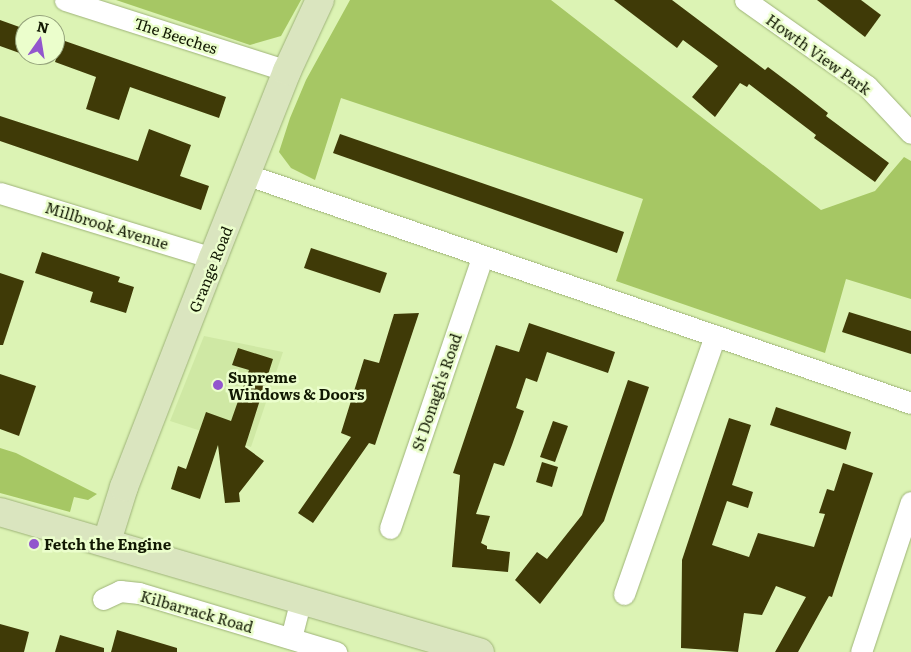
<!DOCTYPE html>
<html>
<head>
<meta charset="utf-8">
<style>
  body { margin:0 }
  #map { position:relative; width:911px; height:652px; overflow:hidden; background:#dcf3b4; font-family:Literata,serif }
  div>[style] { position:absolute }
  .built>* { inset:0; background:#cfe8a4 }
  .green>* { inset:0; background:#a6c764 }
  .building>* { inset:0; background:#3f3a07 }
  .roads { filter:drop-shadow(0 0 1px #9eb378) drop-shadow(0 0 1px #9eb378) }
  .street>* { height:21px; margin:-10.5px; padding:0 10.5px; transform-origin:10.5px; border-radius:10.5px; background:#fff }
  .secondary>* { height:28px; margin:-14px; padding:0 14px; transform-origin:14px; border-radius:14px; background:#dae5bf }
  .dots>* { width:14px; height:14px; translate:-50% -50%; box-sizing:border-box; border:2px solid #ebfecc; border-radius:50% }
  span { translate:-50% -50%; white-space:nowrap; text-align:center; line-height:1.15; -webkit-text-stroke:5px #ebfecc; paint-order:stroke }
  .street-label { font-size:15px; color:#111802 }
  .poi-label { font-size:15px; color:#111802; font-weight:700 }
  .left { translate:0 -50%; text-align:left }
  .north { position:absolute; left:15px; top:15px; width:50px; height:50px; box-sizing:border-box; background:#ebfecc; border:1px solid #94a27b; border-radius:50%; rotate:13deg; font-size:14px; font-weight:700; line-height:20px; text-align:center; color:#111802 }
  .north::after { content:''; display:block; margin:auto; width:18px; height:22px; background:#9256cd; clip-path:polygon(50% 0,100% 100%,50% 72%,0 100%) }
</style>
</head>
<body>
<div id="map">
  <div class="built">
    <i style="clip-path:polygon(204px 336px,283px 352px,251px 447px,170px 421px)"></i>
  </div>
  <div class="green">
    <i style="clip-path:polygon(116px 0,301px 0,281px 36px,250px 45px)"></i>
    <i style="clip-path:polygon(350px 0,551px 0,821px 210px,875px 191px,904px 157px,911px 161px,911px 299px,846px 279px,825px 353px,616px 281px,643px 199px,341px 98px,315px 180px,291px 168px,279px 152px,290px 118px,306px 80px)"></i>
    <i style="clip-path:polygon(0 448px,16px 453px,97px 494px,88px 500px,74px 497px,70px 512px,0 493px)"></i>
  </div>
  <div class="building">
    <i style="clip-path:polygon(614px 0,672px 0,765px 70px,768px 67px,796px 88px,828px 113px,826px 116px,889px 163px,875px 182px,814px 138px,816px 135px,749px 84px,747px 87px,740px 83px,715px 117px,692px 97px,718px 66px,683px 40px,677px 48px)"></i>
    <i style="clip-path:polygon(817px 0,861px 0,881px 15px,865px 37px)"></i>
    <i style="clip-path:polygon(0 20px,25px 29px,25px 55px,0 46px)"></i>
    <i style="clip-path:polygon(62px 40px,226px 97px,219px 118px,130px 87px,119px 120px,86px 109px,96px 77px,55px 62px)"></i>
    <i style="clip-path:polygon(0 116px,138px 161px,149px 129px,191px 145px,180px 176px,209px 186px,201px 210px,0 141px)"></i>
    <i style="clip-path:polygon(340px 134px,624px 232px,617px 253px,333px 153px)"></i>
    <i style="clip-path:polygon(311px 248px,387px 273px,380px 293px,304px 268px)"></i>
    <i style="clip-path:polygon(42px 252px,120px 277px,118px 282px,134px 287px,126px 313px,90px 302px,93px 292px,35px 273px)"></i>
    <i style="clip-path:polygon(0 273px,24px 281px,3px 345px,0 345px)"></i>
    <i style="clip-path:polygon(849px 312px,911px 331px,911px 354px,842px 332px)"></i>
    <i style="clip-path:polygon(419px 313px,375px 445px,369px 443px,313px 523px,298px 513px,351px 437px,341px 433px,364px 359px,379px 363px,394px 314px)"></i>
    <i style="clip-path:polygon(529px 323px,615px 352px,608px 373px,547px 352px,537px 382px,526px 378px,516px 408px,524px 411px,512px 445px,504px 466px,494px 463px,476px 514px,490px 516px,481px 543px,487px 546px,487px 549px,510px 552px,508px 572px,452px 567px,460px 475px,453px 473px,496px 345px,519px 352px)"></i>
    <i style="clip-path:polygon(238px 348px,273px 359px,245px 447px,264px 461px,239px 493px,240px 502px,225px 503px,218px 445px,200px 499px,171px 489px,178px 466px,186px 469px,206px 412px,231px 421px,249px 370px,232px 365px)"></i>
    <i style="clip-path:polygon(0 374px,36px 386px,19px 436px,0 429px)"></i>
    <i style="clip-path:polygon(628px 380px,649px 387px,604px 521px,540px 604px,515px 580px,537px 552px,547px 559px,582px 515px)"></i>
    <i style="clip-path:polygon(776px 407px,851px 432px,846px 450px,770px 425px)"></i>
    <i style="clip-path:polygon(729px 418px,751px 425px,732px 485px,753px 492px,748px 508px,727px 501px,712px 545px,749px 557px,758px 533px,814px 547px,825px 514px,819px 513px,827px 489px,834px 491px,843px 463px,873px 473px,832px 597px,829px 596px,798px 652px,775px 652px,806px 597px,776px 586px,762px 615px,744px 613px,738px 652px,681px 648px,682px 560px)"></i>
    <i style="clip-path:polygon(553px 421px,568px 426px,555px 462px,540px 457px)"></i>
    <i style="clip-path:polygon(542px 462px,558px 467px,552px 487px,536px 482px)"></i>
    <i style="clip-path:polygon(0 624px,29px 632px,24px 652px,0 652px)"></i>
    <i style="clip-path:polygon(117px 630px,177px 648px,177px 652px,111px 652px)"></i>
    <i style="clip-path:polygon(60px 635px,104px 648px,104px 652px,55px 652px)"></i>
  </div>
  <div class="roads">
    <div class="street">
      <i style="left:65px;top:0;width:233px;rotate:17.7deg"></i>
      <i style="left:745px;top:0;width:149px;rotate:35.2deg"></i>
      <i style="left:867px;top:86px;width:64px;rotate:46.9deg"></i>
      <i style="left:248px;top:175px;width:701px;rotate:18.98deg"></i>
      <i style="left:0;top:193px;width:223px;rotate:17deg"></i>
      <i style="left:390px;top:528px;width:286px;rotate:-71.2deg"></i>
      <i style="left:624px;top:594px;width:274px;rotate:-70.6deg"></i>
      <i style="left:103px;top:599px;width:19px;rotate:-25deg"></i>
      <i style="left:120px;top:591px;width:19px;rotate:6deg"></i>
      <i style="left:139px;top:593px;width:206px;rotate:16.7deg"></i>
      <i style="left:291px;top:638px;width:40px;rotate:-75.6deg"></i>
      <i style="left:861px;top:652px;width:158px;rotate:-71.6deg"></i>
    </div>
    <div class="secondary">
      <i style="left:0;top:512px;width:500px;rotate:16.3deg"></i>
      <i style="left:107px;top:541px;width:57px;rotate:-72.5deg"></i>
      <i style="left:124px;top:487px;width:246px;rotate:-68.8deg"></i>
      <i style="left:213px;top:258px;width:201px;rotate:-68.4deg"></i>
      <i style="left:287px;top:71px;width:78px;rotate:-65.1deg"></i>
    </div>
  </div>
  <div class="dots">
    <i style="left:218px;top:385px;background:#9256cd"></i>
    <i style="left:34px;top:544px;background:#9256cd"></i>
  </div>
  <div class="street-label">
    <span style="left:176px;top:35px;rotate:18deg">The Beeches</span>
    <span style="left:819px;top:54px;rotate:36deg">Howth View Park</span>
    <span style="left:107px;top:225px;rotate:17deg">Millbrook Avenue</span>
    <span style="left:210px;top:269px;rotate:-68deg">Grange Road</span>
    <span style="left:436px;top:392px;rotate:-71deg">St Donagh's Road</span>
    <span style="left:197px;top:611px;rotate:16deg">Kilbarrack Road</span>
  </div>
  <div class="poi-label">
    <span class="left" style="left:228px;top:385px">Supreme<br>Windows &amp; Doors</span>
    <span class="left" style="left:44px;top:544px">Fetch the Engine</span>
  </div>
  <div class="north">N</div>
</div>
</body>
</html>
